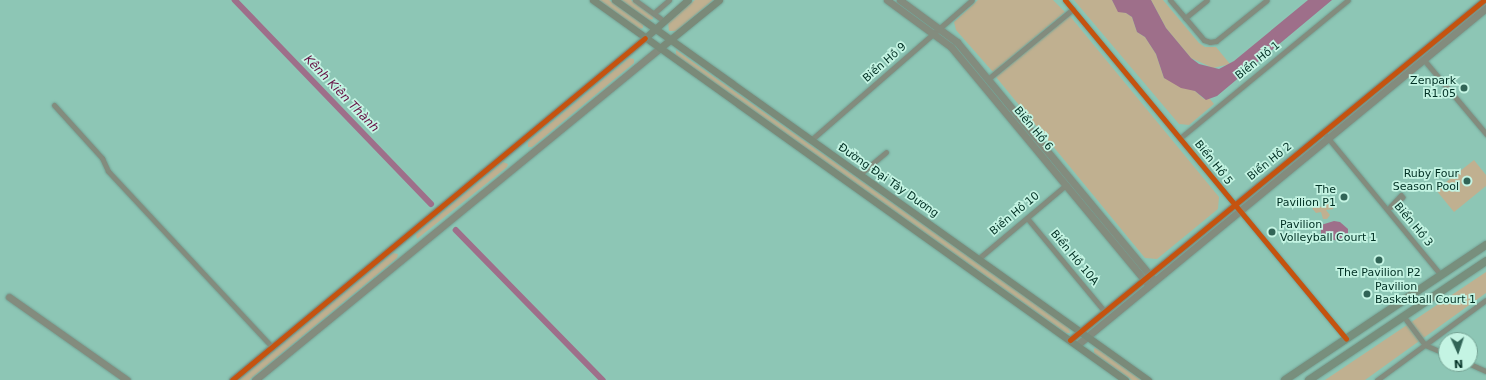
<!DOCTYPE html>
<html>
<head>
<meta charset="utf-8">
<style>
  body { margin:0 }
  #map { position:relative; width:1486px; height:380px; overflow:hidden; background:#8dc6b5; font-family:"DejaVu Sans",sans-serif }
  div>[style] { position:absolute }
  .green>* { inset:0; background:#c0b090 }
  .water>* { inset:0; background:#9e6f8a }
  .canal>* { height:5.5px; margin:-2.75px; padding:0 2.75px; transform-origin:2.75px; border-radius:2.75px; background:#9e6f8a }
  .roads { filter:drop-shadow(0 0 1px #75a396) drop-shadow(0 0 1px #75a396) }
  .minor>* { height:5px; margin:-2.5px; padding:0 2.5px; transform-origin:2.5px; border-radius:2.5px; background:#838c7e }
  .tertiary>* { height:7px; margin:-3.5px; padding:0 3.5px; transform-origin:3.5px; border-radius:3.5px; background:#838c7e }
  .secondary>* { height:7px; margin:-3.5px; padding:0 3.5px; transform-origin:3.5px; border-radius:3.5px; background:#7a8a79 }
  .primary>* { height:8px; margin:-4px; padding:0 4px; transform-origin:4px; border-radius:4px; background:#788f7d }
  .cycleway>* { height:5px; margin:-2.5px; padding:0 2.5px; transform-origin:2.5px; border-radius:2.5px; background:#c5530f }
  .dots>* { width:11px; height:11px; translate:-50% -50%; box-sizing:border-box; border:2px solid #c4f4e3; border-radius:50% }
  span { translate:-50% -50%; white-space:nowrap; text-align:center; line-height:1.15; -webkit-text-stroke:3.5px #c4f4e3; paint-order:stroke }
  .street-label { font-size:11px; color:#002f23 }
  .poi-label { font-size:11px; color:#002f23 }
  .right { translate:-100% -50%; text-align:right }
  .left { translate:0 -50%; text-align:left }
  .water-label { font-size:12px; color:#650b40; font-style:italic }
  .north { position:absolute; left:1438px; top:332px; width:40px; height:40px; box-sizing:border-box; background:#c4f4e3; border:1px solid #76a596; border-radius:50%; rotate:177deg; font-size:11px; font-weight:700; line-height:16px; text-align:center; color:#002f23 }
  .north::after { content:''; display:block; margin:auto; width:14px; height:18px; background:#316456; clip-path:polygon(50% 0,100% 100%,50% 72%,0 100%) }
</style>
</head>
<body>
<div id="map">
  <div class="green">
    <i style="clip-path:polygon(599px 0,609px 0,643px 24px,643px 28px,639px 29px)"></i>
    <i style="clip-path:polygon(621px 0,631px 0,653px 16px,653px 19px,649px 20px)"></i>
    <i style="clip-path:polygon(695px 0,713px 0,676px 31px,669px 31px,668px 22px)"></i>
    <i style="clip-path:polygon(978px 0,1053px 0,1065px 12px,993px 72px,956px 30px,954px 22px)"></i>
    <i style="clip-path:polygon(1074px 0,1112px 0,1118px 11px,1126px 13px,1132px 17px,1137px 32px,1145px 37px,1156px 54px,1164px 78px,1195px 91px,1204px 99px,1210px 99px,1214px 104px,1189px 125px,1179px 124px)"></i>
    <i style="clip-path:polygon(1151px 0,1163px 0,1199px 43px,1205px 47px,1216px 47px,1230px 64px,1213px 68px,1191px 58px,1166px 28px)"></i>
    <i style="clip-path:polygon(1069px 15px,1219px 197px,1218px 209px,1157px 259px,1145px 258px,996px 77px)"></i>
    <i style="clip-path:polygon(676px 50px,1069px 328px,1070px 333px,1066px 333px,676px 55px)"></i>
    <i style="clip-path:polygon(629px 58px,634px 59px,634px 63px,532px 147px,528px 147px,528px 142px)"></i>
    <i style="clip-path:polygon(1474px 160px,1486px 175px,1486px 186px,1454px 212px,1436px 190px)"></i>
    <i style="clip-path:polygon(503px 162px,508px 164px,507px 167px,417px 239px,416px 234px)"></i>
    <i style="clip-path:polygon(1325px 196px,1334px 205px,1333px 209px,1326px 210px,1330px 215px,1327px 219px,1323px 219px,1321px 212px,1316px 213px,1312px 208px,1313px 206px,1323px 207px,1322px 199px)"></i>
    <i style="clip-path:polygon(393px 253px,398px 254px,397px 258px,249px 380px,238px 380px)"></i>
    <i style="clip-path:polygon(1486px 272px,1486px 293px,1365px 380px,1325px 380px)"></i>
    <i style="clip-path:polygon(1094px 348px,1098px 349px,1141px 380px,1132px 380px,1094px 353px)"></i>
  </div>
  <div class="water">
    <i style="clip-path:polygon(1112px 0,1151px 0,1166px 28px,1191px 58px,1199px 64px,1219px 69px,1234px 61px,1308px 0,1332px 0,1217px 96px,1206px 100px,1195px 91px,1181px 88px,1164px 78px,1156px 54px,1145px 37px,1137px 32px,1132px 17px,1126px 13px,1118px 12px)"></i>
    <i style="clip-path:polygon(1334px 221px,1340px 222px,1348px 229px,1348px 234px,1342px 241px,1325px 239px,1321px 235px,1321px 225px)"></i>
  </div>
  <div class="canal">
    <i style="left:235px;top:0;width:283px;rotate:46.1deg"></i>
    <i style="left:456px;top:230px;width:210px;rotate:45.6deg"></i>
  </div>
  <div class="roads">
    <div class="minor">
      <i style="left:635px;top:0;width:34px;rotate:36deg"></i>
      <i style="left:1065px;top:0;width:440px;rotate:50.3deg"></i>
      <i style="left:1170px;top:0;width:52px;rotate:49.6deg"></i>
      <i style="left:1204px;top:40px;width:6px;rotate:18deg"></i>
      <i style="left:1210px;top:42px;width:6px;rotate:-9deg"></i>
      <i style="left:1216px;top:41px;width:65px;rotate:-38.8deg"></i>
      <i style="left:654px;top:13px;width:20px;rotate:-41deg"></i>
      <i style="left:1185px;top:18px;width:28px;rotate:-39deg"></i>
      <i style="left:1424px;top:60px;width:97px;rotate:50deg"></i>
      <i style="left:988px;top:79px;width:110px;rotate:-39.5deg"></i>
      <i style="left:54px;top:105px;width:72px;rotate:47.8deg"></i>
      <i style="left:102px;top:158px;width:14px;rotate:65deg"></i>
      <i style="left:108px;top:171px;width:241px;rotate:47deg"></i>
      <i style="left:1323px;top:132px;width:185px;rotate:50.5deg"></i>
      <i style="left:1180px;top:138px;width:217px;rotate:-39.4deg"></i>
      <i style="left:811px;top:140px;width:213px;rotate:-41deg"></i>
      <i style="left:860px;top:174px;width:34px;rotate:-40deg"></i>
      <i style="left:1401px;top:195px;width:16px;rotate:133deg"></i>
      <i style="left:1390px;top:207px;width:16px;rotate:-38deg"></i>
      <i style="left:1027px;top:218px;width:122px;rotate:50.3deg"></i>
      <i style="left:978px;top:259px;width:115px;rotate:-40.1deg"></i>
      <i style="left:1404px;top:317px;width:35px;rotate:53deg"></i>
      <i style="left:1425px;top:345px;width:23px;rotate:23deg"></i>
      <i style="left:1470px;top:364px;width:17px;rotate:24deg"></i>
      <i style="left:1377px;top:380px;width:135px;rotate:-36.3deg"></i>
    </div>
    <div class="tertiary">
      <i style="left:887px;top:0;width:79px;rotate:36.3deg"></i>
      <i style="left:951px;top:47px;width:307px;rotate:50.3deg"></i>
      <i style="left:900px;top:0;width:71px;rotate:36.4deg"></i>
      <i style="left:957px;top:42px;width:306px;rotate:50.4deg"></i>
      <i style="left:9px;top:297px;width:144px;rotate:35.1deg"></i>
      <i style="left:1070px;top:340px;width:536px;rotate:-39.39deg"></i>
      <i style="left:1077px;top:345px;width:530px;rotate:-39.49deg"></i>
      <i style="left:232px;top:380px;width:536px;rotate:-39.63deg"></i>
      <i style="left:255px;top:380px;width:524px;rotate:-39.34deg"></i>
    </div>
    <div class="secondary">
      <i style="left:593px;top:0;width:654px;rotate:35.54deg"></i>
      <i style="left:615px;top:0;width:655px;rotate:35.49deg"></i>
      <i style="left:645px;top:38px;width:57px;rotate:-41.5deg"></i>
      <i style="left:660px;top:48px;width:76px;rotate:-39.1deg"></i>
    </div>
    <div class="primary">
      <i style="left:1285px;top:380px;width:242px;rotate:-33.9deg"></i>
      <i style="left:1309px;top:380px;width:213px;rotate:-33.9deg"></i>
    </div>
  </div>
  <div class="cycleway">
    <i style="left:1065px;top:0;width:440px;rotate:50.3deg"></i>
    <i style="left:1070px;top:340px;width:536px;rotate:-39.39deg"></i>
    <i style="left:232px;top:380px;width:536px;rotate:-39.63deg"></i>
  </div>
  <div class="dots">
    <i style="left:1464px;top:88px;background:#316456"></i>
    <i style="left:1467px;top:181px;background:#316456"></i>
    <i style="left:1344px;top:197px;background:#316456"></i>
    <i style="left:1272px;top:232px;background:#316456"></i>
    <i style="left:1379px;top:260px;background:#316456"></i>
    <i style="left:1367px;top:294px;background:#316456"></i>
  </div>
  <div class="street-label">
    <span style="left:1258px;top:61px;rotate:-39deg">Biển Hồ 1</span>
    <span style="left:885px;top:63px;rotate:-41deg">Biển Hồ 9</span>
    <span style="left:1033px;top:129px;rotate:50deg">Biển Hồ 6</span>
    <span style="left:1270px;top:162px;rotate:-39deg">Biển Hồ 2</span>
    <span style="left:1213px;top:163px;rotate:51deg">Biển Hồ 5</span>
    <span style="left:888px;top:181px;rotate:35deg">Đường Đại Tây Dương</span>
    <span style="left:1015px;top:214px;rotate:-40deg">Biển Hồ 10</span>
    <span style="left:1413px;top:225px;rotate:50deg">Biển Hồ 3</span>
    <span style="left:1074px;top:258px;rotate:50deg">Biển Hồ 10A</span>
  </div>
  <div class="poi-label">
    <span class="right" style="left:1456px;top:88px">Zenpark<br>R1.05</span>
    <span class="right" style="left:1459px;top:181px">Ruby Four<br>Season Pool</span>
    <span class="right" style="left:1336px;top:197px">The<br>Pavilion P1</span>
    <span class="left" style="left:1280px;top:232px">Pavilion<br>Volleyball Court 1</span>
    <span style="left:1379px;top:273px">The Pavilion P2</span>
    <span class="left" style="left:1375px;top:294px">Pavilion<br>Basketball Court 1</span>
  </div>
  <div class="water-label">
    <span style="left:341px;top:94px;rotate:46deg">Kênh Kiên Thành</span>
  </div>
  <div class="north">N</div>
</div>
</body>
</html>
